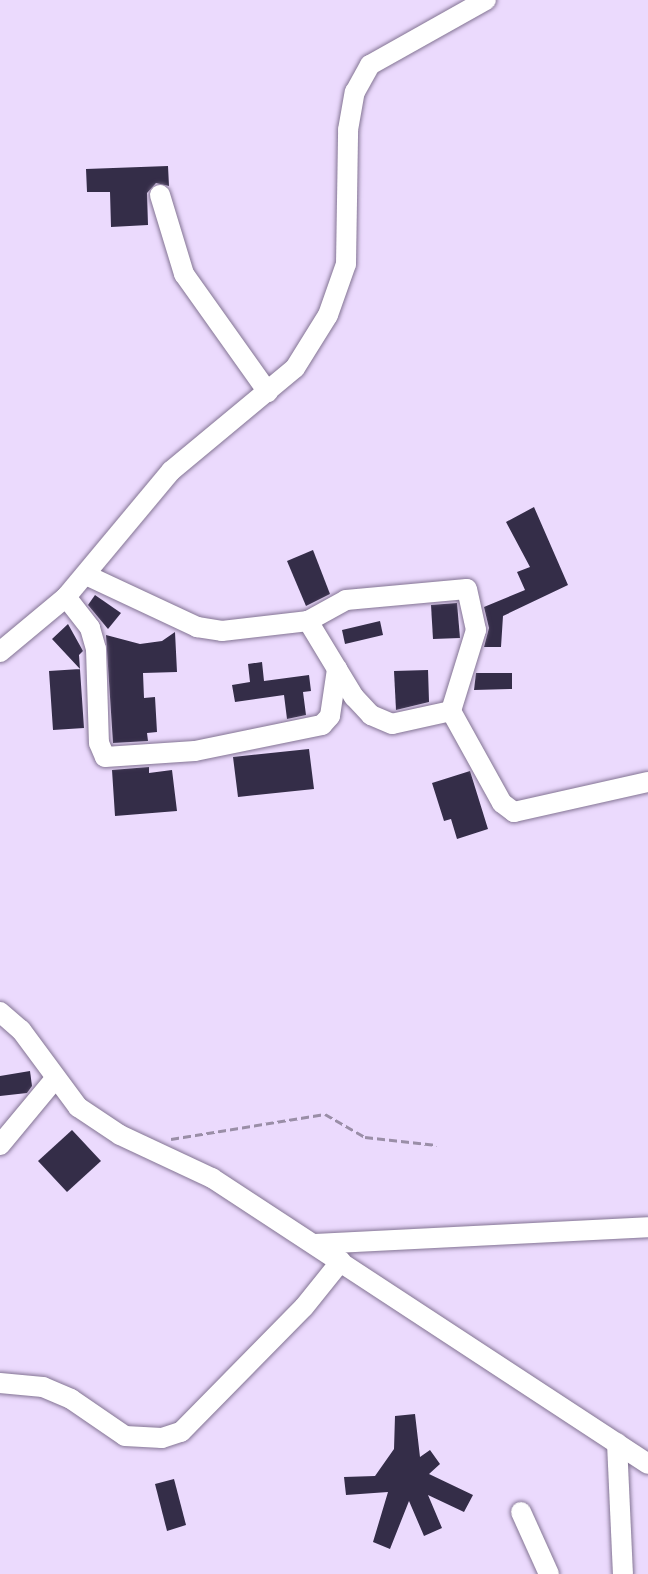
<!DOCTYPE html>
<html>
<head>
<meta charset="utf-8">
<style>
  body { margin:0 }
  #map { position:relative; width:648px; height:1574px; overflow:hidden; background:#ebdafd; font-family:Montserrat,sans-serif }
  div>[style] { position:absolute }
  .building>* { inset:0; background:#342d48 }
  .path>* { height:3px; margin-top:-1.5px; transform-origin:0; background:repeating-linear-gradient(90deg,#9a8ea7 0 8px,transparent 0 12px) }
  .roads { filter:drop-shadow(0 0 2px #837493) drop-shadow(0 0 2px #837493) }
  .minor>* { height:20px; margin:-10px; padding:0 10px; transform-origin:10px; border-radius:10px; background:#fff }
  span { translate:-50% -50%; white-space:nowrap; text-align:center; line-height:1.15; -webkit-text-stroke:8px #ebdafd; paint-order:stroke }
</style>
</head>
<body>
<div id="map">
  <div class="building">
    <i style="clip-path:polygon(168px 166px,169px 186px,156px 183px,147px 193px,148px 225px,111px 227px,110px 192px,87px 192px,86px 169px)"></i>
    <i style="clip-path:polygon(534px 507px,568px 585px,503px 616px,501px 647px,484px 647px,489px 628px,484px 607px,525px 590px,517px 572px,530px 567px,506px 522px)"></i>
    <i style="clip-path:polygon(313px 550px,330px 594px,306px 606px,287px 561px)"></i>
    <i style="clip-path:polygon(95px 595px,121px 613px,108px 629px,88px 605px)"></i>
    <i style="clip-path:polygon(457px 603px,460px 638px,433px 639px,431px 605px)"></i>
    <i style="clip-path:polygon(380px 621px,383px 635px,345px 644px,342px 630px)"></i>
    <i style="clip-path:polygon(68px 624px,83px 651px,79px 655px,84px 728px,53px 730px,49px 671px,80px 669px,52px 639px)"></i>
    <i style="clip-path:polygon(175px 632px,177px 672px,143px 673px,144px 698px,155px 697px,157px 732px,147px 733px,148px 741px,113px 743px,106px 635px,140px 644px,162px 641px)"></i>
    <i style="clip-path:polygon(262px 662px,264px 681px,309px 675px,311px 691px,303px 692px,306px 715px,287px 719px,284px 695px,235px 702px,232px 685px,250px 682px,248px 664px)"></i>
    <i style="clip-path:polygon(428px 670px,429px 702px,396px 710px,394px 671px)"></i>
    <i style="clip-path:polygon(476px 673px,512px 673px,512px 689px,474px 690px)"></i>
    <i style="clip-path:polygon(309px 749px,314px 789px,238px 797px,233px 757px)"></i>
    <i style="clip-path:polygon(149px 767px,149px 773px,172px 770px,177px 811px,115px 816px,112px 770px)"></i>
    <i style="clip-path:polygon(470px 771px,488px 829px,457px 839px,451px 819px,444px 821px,432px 783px)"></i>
    <i style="clip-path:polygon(30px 1071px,32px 1086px,27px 1093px,0 1096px,0 1076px)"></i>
    <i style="clip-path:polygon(72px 1130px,101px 1161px,67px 1192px,38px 1161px)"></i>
    <i style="clip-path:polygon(415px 1414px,420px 1457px,430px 1450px,440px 1464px,429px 1474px,473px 1495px,464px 1512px,428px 1495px,442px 1528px,424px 1536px,409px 1501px,390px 1549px,373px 1542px,388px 1492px,346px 1495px,344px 1477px,375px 1476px,394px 1449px,395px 1416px)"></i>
    <i style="clip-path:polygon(174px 1479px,186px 1525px,167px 1531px,155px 1484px)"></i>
  </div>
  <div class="path">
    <i style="left:171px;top:1139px;width:156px;rotate:-9.2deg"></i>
    <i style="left:325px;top:1114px;width:46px;rotate:29.9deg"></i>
    <i style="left:365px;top:1137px;width:72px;rotate:6.3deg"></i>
  </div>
  <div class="roads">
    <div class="minor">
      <i style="left:160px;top:195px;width:83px;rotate:73.1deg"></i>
      <i style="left:184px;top:274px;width:145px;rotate:54.6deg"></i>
      <i style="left:86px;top:575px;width:123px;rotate:25.1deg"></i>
      <i style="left:197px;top:627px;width:25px;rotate:9deg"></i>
      <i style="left:222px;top:631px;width:87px;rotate:-6.6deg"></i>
      <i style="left:308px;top:621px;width:43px;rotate:-28.9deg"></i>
      <i style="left:346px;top:600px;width:121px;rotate:-5.2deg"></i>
      <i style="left:467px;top:589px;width:42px;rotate:77.6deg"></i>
      <i style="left:476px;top:630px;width:85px;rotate:107.2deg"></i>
      <i style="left:451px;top:711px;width:60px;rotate:167.6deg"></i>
      <i style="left:392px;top:724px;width:23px;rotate:-157deg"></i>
      <i style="left:371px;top:715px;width:25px;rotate:-133deg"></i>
      <i style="left:354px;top:697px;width:89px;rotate:-121.2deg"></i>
      <i style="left:66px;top:597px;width:39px;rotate:52deg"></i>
      <i style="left:90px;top:628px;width:22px;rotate:74deg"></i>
      <i style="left:96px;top:649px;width:94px;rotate:88.2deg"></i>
      <i style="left:99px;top:743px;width:15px;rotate:67deg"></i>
      <i style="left:105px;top:757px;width:90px;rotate:-3.8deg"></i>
      <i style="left:195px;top:751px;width:130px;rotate:-11.6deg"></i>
      <i style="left:322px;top:725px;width:12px;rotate:-48deg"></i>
      <i style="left:330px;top:716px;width:48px;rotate:-81.5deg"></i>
      <i style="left:0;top:652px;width:86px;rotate:-39.8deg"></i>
      <i style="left:66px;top:597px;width:164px;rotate:-50.2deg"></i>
      <i style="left:171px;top:471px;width:161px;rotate:-39.7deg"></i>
      <i style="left:295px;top:368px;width:62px;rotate:-58.1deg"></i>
      <i style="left:328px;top:315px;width:54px;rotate:-70.6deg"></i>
      <i style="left:346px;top:264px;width:134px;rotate:-89.1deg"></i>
      <i style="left:348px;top:130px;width:39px;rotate:-80deg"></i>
      <i style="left:355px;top:92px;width:31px;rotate:-61deg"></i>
      <i style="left:370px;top:65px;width:133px;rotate:-29.3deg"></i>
      <i style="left:451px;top:711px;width:105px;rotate:61deg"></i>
      <i style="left:502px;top:803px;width:15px;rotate:37deg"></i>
      <i style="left:514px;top:812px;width:137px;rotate:-12.6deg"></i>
      <i style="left:0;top:1012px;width:28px;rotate:41deg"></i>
      <i style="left:21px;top:1030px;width:96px;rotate:53.5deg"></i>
      <i style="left:78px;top:1107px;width:50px;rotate:33.7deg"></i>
      <i style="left:120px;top:1135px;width:102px;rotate:25.1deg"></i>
      <i style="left:212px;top:1178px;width:521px;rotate:33.26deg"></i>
      <i style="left:0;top:1145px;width:85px;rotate:-50.3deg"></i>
      <i style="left:315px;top:1244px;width:333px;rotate:-2.9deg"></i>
      <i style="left:0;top:1383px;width:43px;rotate:5.3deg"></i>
      <i style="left:43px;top:1387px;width:30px;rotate:23deg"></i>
      <i style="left:71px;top:1399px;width:65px;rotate:34.4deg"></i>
      <i style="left:125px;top:1436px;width:37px;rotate:3deg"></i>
      <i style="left:162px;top:1438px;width:20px;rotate:-18deg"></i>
      <i style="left:181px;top:1432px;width:175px;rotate:-45.5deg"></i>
      <i style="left:304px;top:1307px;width:59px;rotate:-51.2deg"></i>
      <i style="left:617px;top:1443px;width:131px;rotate:87.4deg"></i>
      <i style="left:521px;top:1512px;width:68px;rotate:65.7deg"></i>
    </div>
  </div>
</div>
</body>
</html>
